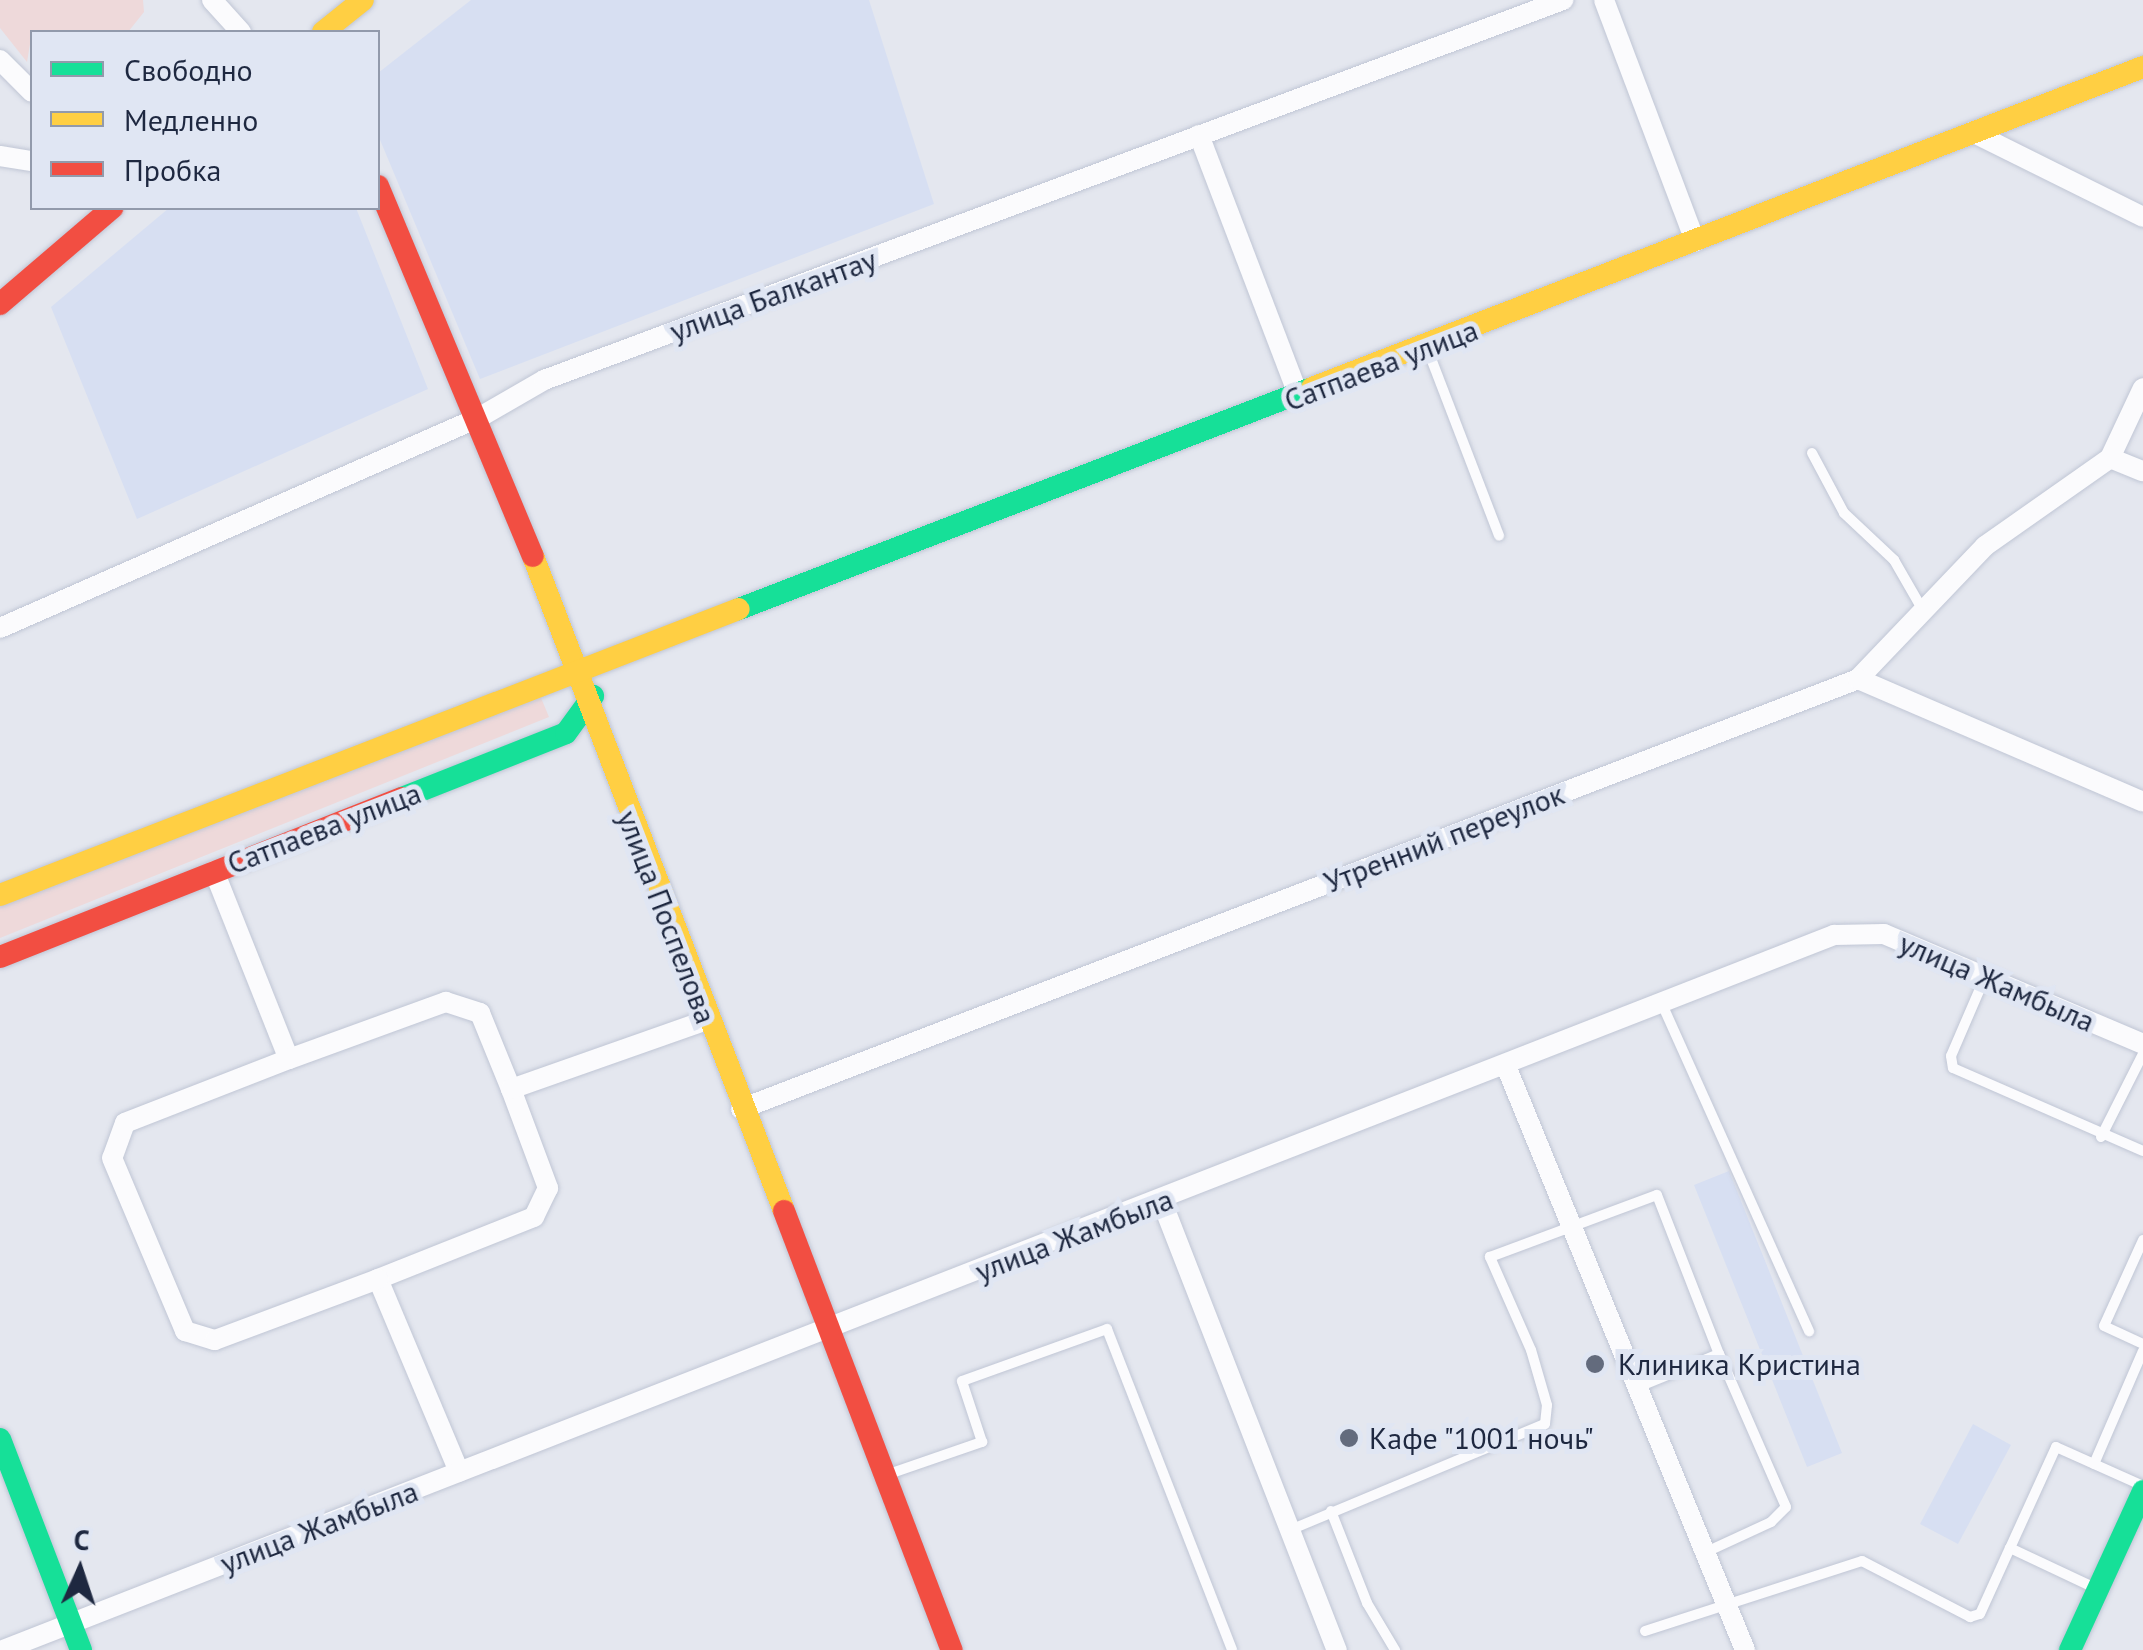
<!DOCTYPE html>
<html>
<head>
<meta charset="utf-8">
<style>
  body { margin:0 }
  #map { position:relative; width:2143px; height:1650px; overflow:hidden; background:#e4e7ef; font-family:"PT Sans",sans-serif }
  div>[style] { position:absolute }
  .built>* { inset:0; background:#d7dff2 }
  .green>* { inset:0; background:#eed9da }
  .roads { filter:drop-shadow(0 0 2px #c0c6d5) drop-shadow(0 0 2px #c0c6d5) }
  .lane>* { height:10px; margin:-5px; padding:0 5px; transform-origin:5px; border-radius:5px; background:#fbfbfd }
  .street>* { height:20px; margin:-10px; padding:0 10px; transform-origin:10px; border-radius:10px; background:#fbfbfd }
  .fast>* { height:22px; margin:-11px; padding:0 11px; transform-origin:11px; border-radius:11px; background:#16e098 }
  .slow>* { height:22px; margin:-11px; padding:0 11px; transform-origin:11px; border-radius:11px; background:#ffcf43 }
  .jam>* { height:22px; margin:-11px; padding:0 11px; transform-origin:11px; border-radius:11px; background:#f24e42 }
  .dots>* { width:28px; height:28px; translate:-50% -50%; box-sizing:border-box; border:5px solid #e0e6f3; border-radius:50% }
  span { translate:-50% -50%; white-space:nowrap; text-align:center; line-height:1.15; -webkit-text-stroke:10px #e0e6f3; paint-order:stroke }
  .street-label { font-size:30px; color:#1e2840 }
  .poi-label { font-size:30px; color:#1e2840 }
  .left { translate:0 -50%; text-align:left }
  .legend { position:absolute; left:30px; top:30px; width:350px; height:180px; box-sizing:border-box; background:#e0e6f3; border:2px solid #929aab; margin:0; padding:12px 18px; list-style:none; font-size:30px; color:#1e2840 }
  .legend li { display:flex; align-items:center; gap:20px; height:50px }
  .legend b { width:50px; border:2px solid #929aab }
  .north { position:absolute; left:30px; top:1520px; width:100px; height:100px; -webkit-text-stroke:8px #e0e6f3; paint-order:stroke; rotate:3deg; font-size:28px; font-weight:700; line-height:40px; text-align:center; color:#1e2840 }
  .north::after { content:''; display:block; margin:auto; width:35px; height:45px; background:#1e2840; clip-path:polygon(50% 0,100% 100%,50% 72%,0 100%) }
</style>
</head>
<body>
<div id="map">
  <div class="built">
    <i style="clip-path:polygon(471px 0,869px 0,934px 204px,480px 379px,378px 135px,378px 73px)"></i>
    <i style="clip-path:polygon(169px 208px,356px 208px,428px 389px,137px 519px,51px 307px)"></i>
    <i style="clip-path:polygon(1729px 1171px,1842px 1453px,1807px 1467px,1694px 1185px)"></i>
    <i style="clip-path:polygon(1973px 1424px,2011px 1445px,1958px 1544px,1920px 1524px)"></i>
  </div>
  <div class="green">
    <i style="clip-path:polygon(0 0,143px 0,144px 12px,128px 32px,32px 32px,27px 62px,0 28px)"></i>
    <i style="clip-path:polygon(534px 681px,549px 717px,0 938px,0 896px)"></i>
  </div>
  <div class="roads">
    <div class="lane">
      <i style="left:1427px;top:348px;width:201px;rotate:69deg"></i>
      <i style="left:1812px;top:453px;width:68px;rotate:61.9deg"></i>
      <i style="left:1844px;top:513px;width:69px;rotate:43.2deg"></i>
      <i style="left:1894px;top:560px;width:54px;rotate:60.1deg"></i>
      <i style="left:1985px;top:977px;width:86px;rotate:113.3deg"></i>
      <i style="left:1951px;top:1056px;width:12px;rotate:81deg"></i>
      <i style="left:1953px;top:1068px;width:207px;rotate:23.6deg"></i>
      <i style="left:1662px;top:1004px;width:359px;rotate:65.8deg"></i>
      <i style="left:2101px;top:1137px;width:93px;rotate:-63.2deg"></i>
      <i style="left:2143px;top:1240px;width:94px;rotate:114.4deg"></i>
      <i style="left:2104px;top:1326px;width:43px;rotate:24.8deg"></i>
      <i style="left:2094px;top:1464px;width:123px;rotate:-66.6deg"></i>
      <i style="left:886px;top:1475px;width:102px;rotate:-19deg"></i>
      <i style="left:982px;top:1442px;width:64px;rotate:-108.2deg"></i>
      <i style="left:962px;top:1381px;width:154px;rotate:-19.7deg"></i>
      <i style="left:1107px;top:1329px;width:344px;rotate:68.7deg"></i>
      <i style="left:1331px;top:1511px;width:99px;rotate:68.6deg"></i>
      <i style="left:1367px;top:1603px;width:55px;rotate:59.2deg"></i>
      <i style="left:1290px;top:1530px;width:276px;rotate:-22.6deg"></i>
      <i style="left:1545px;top:1424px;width:19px;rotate:-84deg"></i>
      <i style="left:1547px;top:1405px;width:57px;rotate:-106.2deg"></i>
      <i style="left:1531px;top:1350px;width:102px;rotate:-113.8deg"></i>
      <i style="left:1490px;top:1257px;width:178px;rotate:-20.4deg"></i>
      <i style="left:1657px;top:1195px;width:171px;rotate:68.7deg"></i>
      <i style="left:1719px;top:1354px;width:87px;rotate:157.8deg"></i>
      <i style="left:2010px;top:1548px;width:111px;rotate:-65.5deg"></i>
      <i style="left:2056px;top:1447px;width:95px;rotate:24.1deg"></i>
      <i style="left:1704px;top:1553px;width:74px;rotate:-24.8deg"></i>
      <i style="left:1771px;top:1522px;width:21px;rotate:-45deg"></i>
      <i style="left:1786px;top:1507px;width:167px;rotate:-113.6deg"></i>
      <i style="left:1645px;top:1631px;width:228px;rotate:-17.9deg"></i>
      <i style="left:1862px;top:1561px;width:122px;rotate:27.4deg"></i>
      <i style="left:1970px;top:1617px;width:10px;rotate:-17deg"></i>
      <i style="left:1980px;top:1614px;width:72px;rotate:-65.6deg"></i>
      <i style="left:2010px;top:1548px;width:96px;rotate:25.2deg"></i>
    </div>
    <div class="street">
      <i style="left:212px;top:0;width:43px;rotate:47.8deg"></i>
      <i style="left:1604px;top:0;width:258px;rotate:69.3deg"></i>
      <i style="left:0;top:60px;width:45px;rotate:45deg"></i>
      <i style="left:1972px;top:132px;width:191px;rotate:26.4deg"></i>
      <i style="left:1199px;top:135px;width:280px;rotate:69.1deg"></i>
      <i style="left:0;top:156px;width:32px;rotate:9deg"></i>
      <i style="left:2110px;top:458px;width:35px;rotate:22deg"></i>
      <i style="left:0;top:628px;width:524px;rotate:-23.73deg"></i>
      <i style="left:480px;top:417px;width:74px;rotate:-30deg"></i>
      <i style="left:544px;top:380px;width:1088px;rotate:-20.45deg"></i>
      <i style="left:1858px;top:679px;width:184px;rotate:-46.3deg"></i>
      <i style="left:1985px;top:546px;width:153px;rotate:-35.1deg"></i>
      <i style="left:2110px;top:458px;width:77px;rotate:-64.8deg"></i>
      <i style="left:214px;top:871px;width:202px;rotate:68.3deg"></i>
      <i style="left:289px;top:1059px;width:167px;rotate:-20deg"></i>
      <i style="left:446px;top:1002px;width:36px;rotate:18deg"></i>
      <i style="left:480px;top:1013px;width:82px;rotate:67.8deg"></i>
      <i style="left:511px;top:1089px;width:106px;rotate:69.5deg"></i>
      <i style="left:548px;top:1188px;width:32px;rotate:116deg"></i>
      <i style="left:534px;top:1217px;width:168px;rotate:158.3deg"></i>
      <i style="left:378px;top:1279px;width:209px;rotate:67.2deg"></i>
      <i style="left:289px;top:1059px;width:176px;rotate:158.7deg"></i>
      <i style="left:125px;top:1123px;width:37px;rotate:110deg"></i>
      <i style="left:112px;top:1158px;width:188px;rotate:67.1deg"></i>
      <i style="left:185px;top:1331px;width:31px;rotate:17deg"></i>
      <i style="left:215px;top:1340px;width:174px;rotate:-20.5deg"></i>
      <i style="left:1506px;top:1066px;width:631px;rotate:67.74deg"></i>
      <i style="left:511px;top:1089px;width:208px;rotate:-19.4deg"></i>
      <i style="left:741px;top:1109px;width:1197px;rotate:-21.05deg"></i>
      <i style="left:1858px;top:679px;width:310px;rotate:23.3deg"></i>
      <i style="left:1162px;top:1202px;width:481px;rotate:68.7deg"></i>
      <i style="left:3px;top:1650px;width:1966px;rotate:-21.33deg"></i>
      <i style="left:1834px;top:935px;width:50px;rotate:-1.1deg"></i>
      <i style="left:1884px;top:934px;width:281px;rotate:23deg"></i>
    </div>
    <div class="fast">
      <i style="left:739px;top:609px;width:614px;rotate:-21.09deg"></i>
      <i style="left:402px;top:798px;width:176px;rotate:-21.6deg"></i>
      <i style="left:566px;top:733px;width:46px;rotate:-53.9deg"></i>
      <i style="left:0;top:1439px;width:226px;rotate:69deg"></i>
      <i style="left:2070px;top:1650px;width:175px;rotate:-65.3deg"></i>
    </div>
    <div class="slow">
      <i style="left:323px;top:32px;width:51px;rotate:-38.7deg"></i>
      <i style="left:1312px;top:388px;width:891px;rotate:-21.12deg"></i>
      <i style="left:533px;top:556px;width:701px;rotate:69.03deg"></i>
      <i style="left:0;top:895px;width:792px;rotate:-21.16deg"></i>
    </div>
    <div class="jam">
      <i style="left:378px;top:186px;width:401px;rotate:67.3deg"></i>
      <i style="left:0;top:304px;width:148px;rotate:-40.6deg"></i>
      <i style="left:0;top:957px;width:432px;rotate:-21.6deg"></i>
      <i style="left:784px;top:1211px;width:470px;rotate:69.1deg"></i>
    </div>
  </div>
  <div class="dots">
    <i style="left:1595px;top:1364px;background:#636b7d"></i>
    <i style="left:1349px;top:1438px;background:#636b7d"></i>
  </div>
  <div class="street-label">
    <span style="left:773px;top:295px;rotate:-20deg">улица Балкантау</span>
    <span style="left:1381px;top:365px;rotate:-21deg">Сатпаева улица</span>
    <span style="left:324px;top:828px;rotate:-21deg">Сатпаева улица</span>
    <span style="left:1444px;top:838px;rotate:-21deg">Утренний переулок</span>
    <span style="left:667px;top:917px;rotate:69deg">улица Поспелова</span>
    <span style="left:1997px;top:982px;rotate:23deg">улица Жамбыла</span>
    <span style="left:1074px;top:1235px;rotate:-21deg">улица Жамбыла</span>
    <span style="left:319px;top:1527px;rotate:-21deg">улица Жамбыла</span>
  </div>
  <div class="poi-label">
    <span class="left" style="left:1618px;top:1364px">Клиника Кристина</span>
    <span class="left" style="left:1369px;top:1438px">Кафе "1001 ночь"</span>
  </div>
  <ul class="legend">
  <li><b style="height:12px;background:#16e098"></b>Свободно</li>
  <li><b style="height:12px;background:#ffcf43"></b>Медленно</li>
  <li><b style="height:12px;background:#f24e42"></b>Пробка</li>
  </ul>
  <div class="north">С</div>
</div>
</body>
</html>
